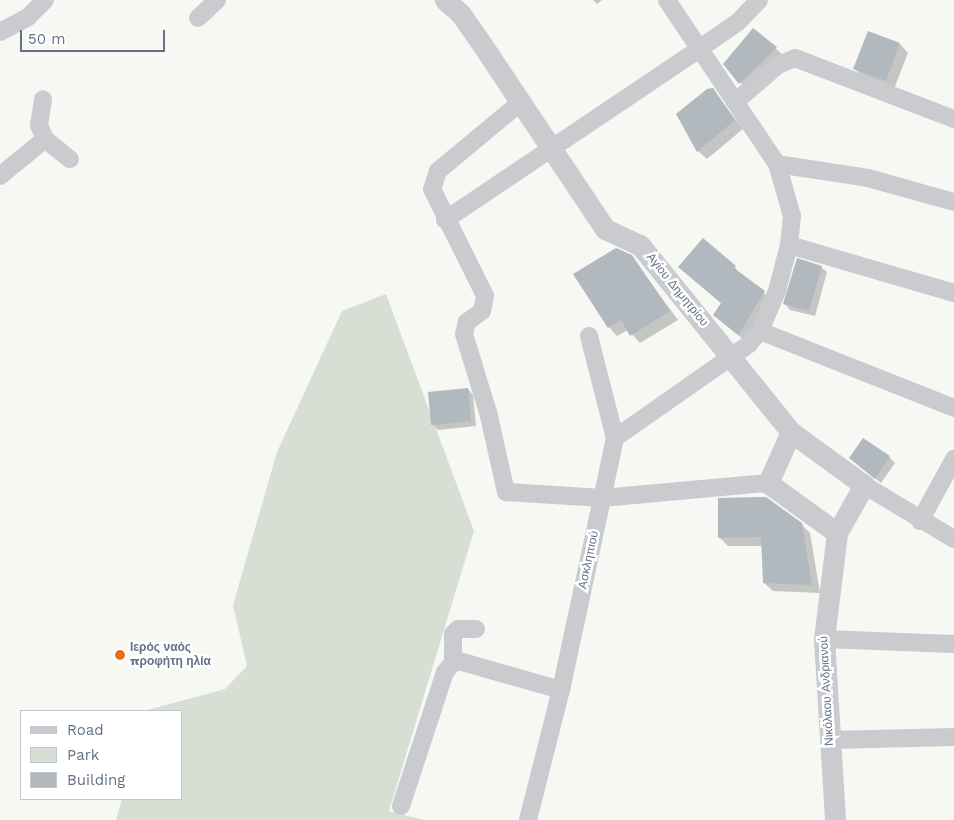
<!DOCTYPE html>
<html>
<head>
<meta charset="utf-8">
<style>
  body { margin:0 }
  #map { position:relative; width:954px; height:820px; overflow:hidden; background:#f7f7f4; font-family:"Work Sans",sans-serif }
  div>[style] { position:absolute }
  .green>* { inset:0; background:#d7dfd4 }
  .shadow>* { inset:0; background:#0003 }
  .building>* { inset:0; background:#b1b8be }
  .minor>* { height:18px; margin:-9px; padding:0 9px; transform-origin:9px; border-radius:9px; background:#c9cbcf }
  .tertiary>* { height:21px; margin:-10.5px; padding:0 10.5px; transform-origin:10.5px; border-radius:10.5px; background:#c9cbcf }
  .dots>* { width:14px; height:14px; translate:-50% -50%; box-sizing:border-box; border:2px solid #fff; border-radius:50% }
  span { translate:-50% -50%; white-space:nowrap; text-align:center; line-height:1.15; -webkit-text-stroke:5px #fff; paint-order:stroke }
  .street-label { font-size:12px; color:#647287 }
  .poi-label { font-size:12px; color:#647287; font-weight:700 }
  .left { translate:0 -50%; text-align:left }
  .legend { position:absolute; left:20px; top:710px; width:162px; height:90px; box-sizing:border-box; background:#fff; border:1px solid #c1c7cf; margin:0; padding:6px 9px; list-style:none; font-size:15px; color:#647287 }
  .legend li { display:flex; align-items:center; gap:10px; height:25px }
  .legend b { width:25px; border:1px solid #c1c7cf }
  .scale { position:absolute; left:20px; top:30px; width:145px; height:22px; box-sizing:border-box; border:2px solid #647287; border-top:0; padding-left:6px; font-size:15px; line-height:18px; white-space:nowrap; color:#647287; -webkit-text-stroke:4px #fff; paint-order:stroke }
</style>
</head>
<body>
<div id="map">
  <div class="green">
    <i style="clip-path:polygon(386px 294px,474px 531px,389px 811px,424px 820px,116px 820px,122px 799px,181px 799px,181px 711px,144px 711px,225px 689px,247px 666px,233px 605px,277px 452px,342px 311px)"></i>
  </div>
  <div class="shadow">
    <i style="clip-path:polygon(593px 0,602px 0,597px 4px)"></i>
    <i style="clip-path:polygon(754px 30px,782px 54px,746px 89px,724px 64px)"></i>
    <i style="clip-path:polygon(900px 44px,908px 53px,894px 89px,864px 77px,855px 69px)"></i>
    <i style="clip-path:polygon(713px 90px,743px 129px,707px 159px,698px 151px)"></i>
    <i style="clip-path:polygon(631px 256px,678px 320px,640px 343px,628px 330px,617px 336px,609px 327px)"></i>
    <i style="clip-path:polygon(735px 267px,739px 274px,770px 298px,744px 340px,720px 320px,722px 304px,686px 273px)"></i>
    <i style="clip-path:polygon(821px 267px,827px 272px,815px 316px,790px 310px,785px 304px)"></i>
    <i style="clip-path:polygon(468px 389px,473px 395px,476px 426px,438px 430px,433px 424px)"></i>
    <i style="clip-path:polygon(889px 457px,895px 463px,881px 483px,850px 458px)"></i>
    <i style="clip-path:polygon(801px 524px,810px 533px,820px 593px,773px 591px,764px 583px,763px 546px,728px 546px,719px 537px)"></i>
  </div>
  <div class="building">
    <i style="clip-path:polygon(753px 28px,777px 47px,739px 84px,723px 64px)"></i>
    <i style="clip-path:polygon(868px 31px,900px 43px,886px 81px,853px 69px)"></i>
    <i style="clip-path:polygon(713px 88px,735px 120px,697px 152px,676px 114px,707px 89px)"></i>
    <i style="clip-path:polygon(703px 238px,736px 266px,734px 268px,765px 291px,738px 335px,713px 315px,721px 303px,678px 267px)"></i>
    <i style="clip-path:polygon(616px 248px,632px 255px,670px 311px,630px 336px,621px 320px,608px 328px,573px 274px)"></i>
    <i style="clip-path:polygon(797px 258px,822px 266px,809px 311px,783px 304px)"></i>
    <i style="clip-path:polygon(468px 388px,471px 421px,431px 425px,428px 392px)"></i>
    <i style="clip-path:polygon(863px 438px,890px 456px,875px 479px,849px 458px)"></i>
    <i style="clip-path:polygon(761px 497px,766px 497px,802px 523px,812px 585px,763px 583px,761px 537px,718px 538px,718px 498px)"></i>
  </div>
  <div class="minor">
    <i style="left:198px;top:18px;width:26px;rotate:-43deg"></i>
    <i style="left:0;top:32px;width:32px;rotate:-28deg"></i>
    <i style="left:28px;top:17px;width:24px;rotate:-45deg"></i>
    <i style="left:521px;top:102px;width:108px;rotate:140.3deg"></i>
    <i style="left:438px;top:171px;width:19px;rotate:108deg"></i>
    <i style="left:432px;top:189px;width:119px;rotate:63.6deg"></i>
    <i style="left:485px;top:296px;width:15px;rotate:101deg"></i>
    <i style="left:482px;top:311px;width:19px;rotate:144deg"></i>
    <i style="left:467px;top:322px;width:12px;rotate:104deg"></i>
    <i style="left:464px;top:334px;width:86px;rotate:73deg"></i>
    <i style="left:489px;top:416px;width:78px;rotate:77.4deg"></i>
    <i style="left:506px;top:492px;width:96px;rotate:3.6deg"></i>
    <i style="left:602px;top:498px;width:167px;rotate:-5.2deg"></i>
    <i style="left:735px;top:102px;width:57px;rotate:-40.7deg"></i>
    <i style="left:778px;top:65px;width:18px;rotate:-22deg"></i>
    <i style="left:795px;top:58px;width:170px;rotate:21deg"></i>
    <i style="left:45px;top:139px;width:32px;rotate:39deg"></i>
    <i style="left:777px;top:164px;width:92px;rotate:8.7deg"></i>
    <i style="left:868px;top:178px;width:89px;rotate:15.6deg"></i>
    <i style="left:0;top:176px;width:58px;rotate:-39.4deg"></i>
    <i style="left:45px;top:139px;width:15px;rotate:-113deg"></i>
    <i style="left:39px;top:125px;width:26px;rotate:-81deg"></i>
    <i style="left:445px;top:220px;width:306px;rotate:-33.9deg"></i>
    <i style="left:699px;top:49px;width:47px;rotate:-34.7deg"></i>
    <i style="left:738px;top:22px;width:30px;rotate:-46deg"></i>
    <i style="left:789px;top:245px;width:172px;rotate:16.2deg"></i>
    <i style="left:760px;top:331px;width:209px;rotate:21.6deg"></i>
    <i style="left:589px;top:336px;width:105px;rotate:75.7deg"></i>
    <i style="left:864px;top:485px;width:105px;rotate:31deg"></i>
    <i style="left:920px;top:521px;width:71px;rotate:-61.3deg"></i>
    <i style="left:824px;top:639px;width:130px;rotate:2.2deg"></i>
    <i style="left:453px;top:663px;width:29px;rotate:-90deg"></i>
    <i style="left:453px;top:634px;width:7px;rotate:-45deg"></i>
    <i style="left:458px;top:629px;width:18px"></i>
    <i style="left:830px;top:740px;width:124px;rotate:-1.4deg"></i>
    <i style="left:401px;top:806px;width:141px;rotate:-71.8deg"></i>
    <i style="left:445px;top:672px;width:12px;rotate:-48deg"></i>
    <i style="left:453px;top:663px;width:6px;rotate:-18deg"></i>
    <i style="left:459px;top:661px;width:106px;rotate:15.9deg"></i>
    <i style="left:528px;top:820px;width:134px;rotate:-75.8deg"></i>
    <i style="left:561px;top:690px;width:258px;rotate:-77.9deg"></i>
    <i style="left:615px;top:438px;width:164px;rotate:-35deg"></i>
    <i style="left:749px;top:344px;width:17px;rotate:-50deg"></i>
    <i style="left:760px;top:331px;width:43px;rotate:-67deg"></i>
    <i style="left:777px;top:291px;width:48px;rotate:-75.4deg"></i>
    <i style="left:789px;top:245px;width:29px;rotate:-84deg"></i>
    <i style="left:792px;top:216px;width:54px;rotate:-106.1deg"></i>
    <i style="left:777px;top:164px;width:197px;rotate:-123.9deg"></i>
  </div>
  <div class="tertiary">
    <i style="left:445px;top:0;width:20px;rotate:41deg"></i>
    <i style="left:460px;top:13px;width:33px;rotate:55deg"></i>
    <i style="left:479px;top:40px;width:227px;rotate:56.3deg"></i>
    <i style="left:605px;top:229px;width:38px;rotate:25deg"></i>
    <i style="left:640px;top:245px;width:240px;rotate:51.1deg"></i>
    <i style="left:791px;top:432px;width:90px;rotate:36deg"></i>
    <i style="left:864px;top:485px;width:55px;rotate:119.4deg"></i>
    <i style="left:837px;top:533px;width:107px;rotate:97deg"></i>
    <i style="left:824px;top:639px;width:181px;rotate:86.5deg"></i>
    <i style="left:791px;top:432px;width:56px;rotate:114.3deg"></i>
    <i style="left:768px;top:483px;width:85px;rotate:35.9deg"></i>
  </div>
  <div class="dots">
    <i style="left:120px;top:655px;background:#ee6c1d"></i>
  </div>
  <div class="street-label">
    <span style="left:677px;top:290px;rotate:51deg">Αγίου Δημητρίου</span>
    <span style="left:589px;top:560px;rotate:-78deg">Ασκληπιού</span>
    <span style="left:827px;top:691px;rotate:-93deg">Νικόλαου Ανδριανού</span>
  </div>
  <div class="poi-label">
    <span class="left" style="left:130px;top:655px">Ιερός ναός<br>προφήτη ηλία</span>
  </div>
  <ul class="legend">
  <li><b style="height:6px;background:#c9cbcf"></b>Road</li>
  <li><b style="height:14px;background:#d7dfd4"></b>Park</li>
  <li><b style="height:14px;background:#b1b8be"></b>Building</li>
  </ul>
  <div class="scale">50 m</div>
</div>
</body>
</html>
